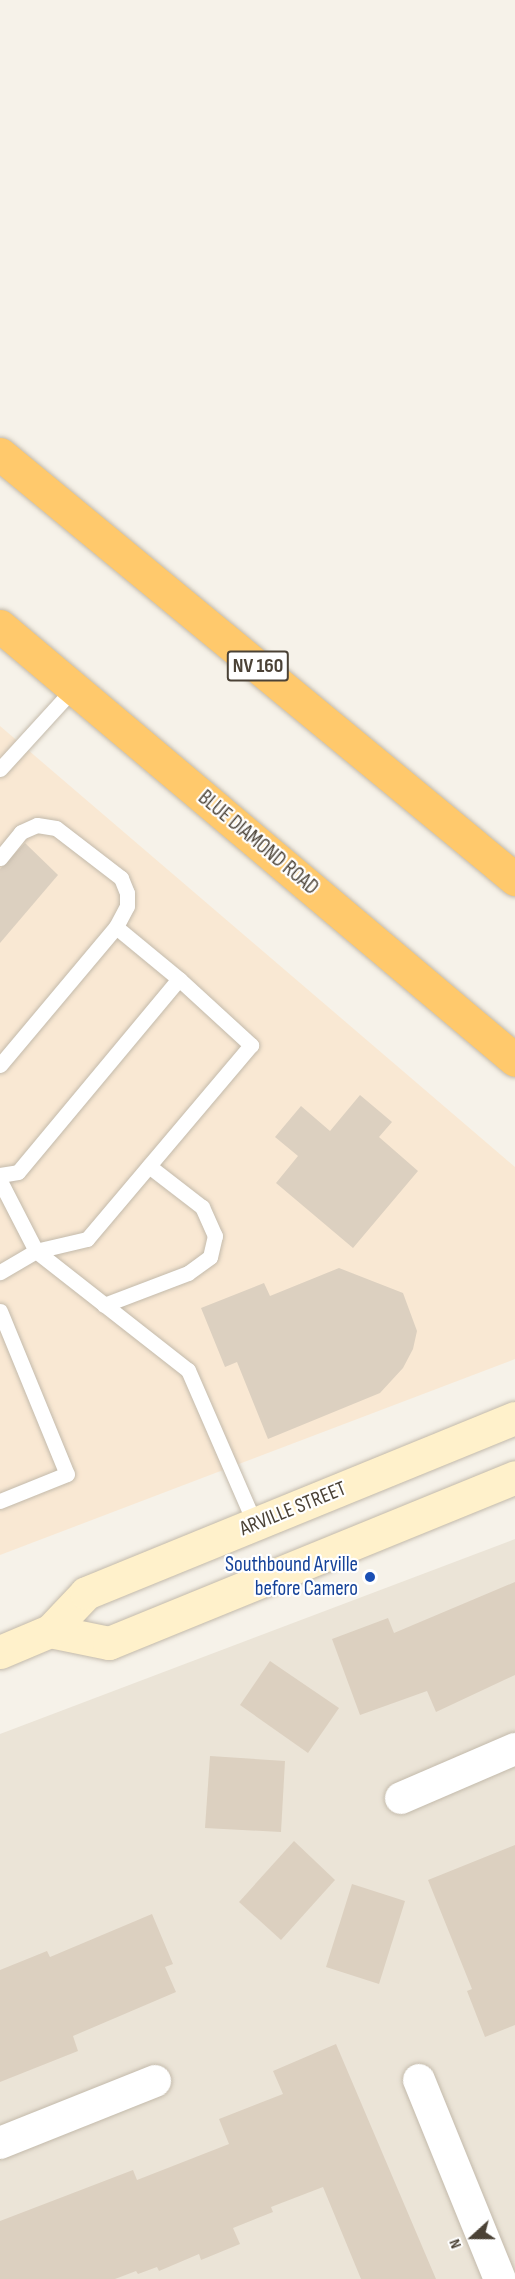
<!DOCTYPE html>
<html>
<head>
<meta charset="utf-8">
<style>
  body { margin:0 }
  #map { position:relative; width:515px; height:2279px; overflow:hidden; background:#f6f2e9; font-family:"Sofia Sans Condensed",sans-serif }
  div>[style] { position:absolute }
  .residential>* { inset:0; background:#ebe4d7 }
  .commercial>* { inset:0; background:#f9e8d3 }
  .building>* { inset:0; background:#dcd0c0 }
  .roads { filter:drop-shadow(0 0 2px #c3baab) drop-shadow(0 0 2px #c3baab) }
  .lane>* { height:15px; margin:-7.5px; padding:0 7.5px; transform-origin:7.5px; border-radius:7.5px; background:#fff }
  .street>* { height:32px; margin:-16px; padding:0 16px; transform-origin:16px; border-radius:16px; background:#fff }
  .secondary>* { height:33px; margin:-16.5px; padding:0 16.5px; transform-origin:16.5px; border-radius:16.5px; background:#fff1cb }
  .highway>* { height:33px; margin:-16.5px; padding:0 16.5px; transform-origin:16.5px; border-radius:16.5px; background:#ffc96c }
  .dots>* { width:16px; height:16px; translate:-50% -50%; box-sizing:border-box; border:3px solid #fff; border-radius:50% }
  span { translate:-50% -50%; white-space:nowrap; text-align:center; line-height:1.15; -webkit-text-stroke:4.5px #fff; paint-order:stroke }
  .shield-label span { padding:2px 4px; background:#fff; border:2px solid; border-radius:4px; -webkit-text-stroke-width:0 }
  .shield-label { font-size:20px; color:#4b4236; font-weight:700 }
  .street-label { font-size:21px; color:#4b4236 }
  .transit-label { font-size:21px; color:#164399 }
  .right { translate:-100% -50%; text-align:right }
  .north { position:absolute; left:443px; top:2207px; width:60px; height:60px; -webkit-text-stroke:4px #fff; paint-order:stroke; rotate:249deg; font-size:16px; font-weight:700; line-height:24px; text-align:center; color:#4b4236 }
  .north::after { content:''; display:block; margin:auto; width:21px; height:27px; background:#4b4236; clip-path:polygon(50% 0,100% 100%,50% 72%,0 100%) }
</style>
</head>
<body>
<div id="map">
  <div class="residential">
    <i style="clip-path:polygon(515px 1539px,515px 2279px,0 2279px,0 1734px)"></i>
  </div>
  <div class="commercial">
    <i style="clip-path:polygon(0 726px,515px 1167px,515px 1359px,0 1555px)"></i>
  </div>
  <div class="building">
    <i style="clip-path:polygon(25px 843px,58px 875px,0 943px,0 869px)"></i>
    <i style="clip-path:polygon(360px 1095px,392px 1122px,379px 1137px,418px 1171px,353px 1248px,276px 1183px,298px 1156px,275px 1137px,301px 1106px,330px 1131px)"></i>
    <i style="clip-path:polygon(339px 1268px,403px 1293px,417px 1331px,413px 1349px,403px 1368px,380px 1393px,268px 1439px,237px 1362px,225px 1367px,201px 1308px,264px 1283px,270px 1296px)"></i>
    <i style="clip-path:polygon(515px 1582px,515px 1675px,436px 1712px,427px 1691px,360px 1715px,332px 1639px,388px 1618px,394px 1633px)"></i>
    <i style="clip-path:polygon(270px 1661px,339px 1708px,308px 1753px,240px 1705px)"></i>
    <i style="clip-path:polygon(210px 1756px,285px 1761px,281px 1832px,205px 1828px)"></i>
    <i style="clip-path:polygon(294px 1841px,335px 1880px,281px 1940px,239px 1902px)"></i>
    <i style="clip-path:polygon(515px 1845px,515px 2025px,485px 2037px,467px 1991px,472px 1989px,428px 1880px)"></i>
    <i style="clip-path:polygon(352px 1884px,405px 1901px,379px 1984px,326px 1967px)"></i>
    <i style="clip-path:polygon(152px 1914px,173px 1964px,165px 1967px,176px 1992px,73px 2036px,78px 2051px,0 2082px,0 1970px,47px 1951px,50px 1957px)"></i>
    <i style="clip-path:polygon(336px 2044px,436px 2279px,361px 2279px,323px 2187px,271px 2207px,273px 2212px,233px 2228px,240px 2244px,201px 2260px,199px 2254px,159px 2271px,157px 2267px,138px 2274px,136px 2271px,115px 2279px,0 2279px,0 2221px,133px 2170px,137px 2180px,229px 2144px,219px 2119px,283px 2094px,273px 2071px)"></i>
  </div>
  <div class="roads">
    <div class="lane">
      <i style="left:0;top:769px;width:110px;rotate:-47.6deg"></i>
      <i style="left:0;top:858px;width:33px;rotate:-51deg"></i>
      <i style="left:21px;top:832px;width:17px;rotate:-24deg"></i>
      <i style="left:37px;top:825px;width:19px;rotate:9deg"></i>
      <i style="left:56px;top:828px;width:82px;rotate:37.6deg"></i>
      <i style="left:121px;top:878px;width:16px;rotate:68deg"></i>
      <i style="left:127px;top:893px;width:13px;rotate:90deg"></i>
      <i style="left:127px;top:906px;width:24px;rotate:118deg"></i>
      <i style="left:0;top:1065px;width:180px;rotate:-50deg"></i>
      <i style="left:116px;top:927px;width:82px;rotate:39.5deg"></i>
      <i style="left:0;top:1175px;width:18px;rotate:-9deg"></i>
      <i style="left:18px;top:1172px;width:251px;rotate:-50.2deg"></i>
      <i style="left:179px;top:979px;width:98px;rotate:42.5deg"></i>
      <i style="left:251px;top:1045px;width:254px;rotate:130.2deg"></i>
      <i style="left:87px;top:1239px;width:52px;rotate:166.8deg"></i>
      <i style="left:36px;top:1251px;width:42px;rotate:149.7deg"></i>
      <i style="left:0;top:1181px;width:79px;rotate:62.8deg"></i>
      <i style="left:36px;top:1251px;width:193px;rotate:38.1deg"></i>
      <i style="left:188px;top:1370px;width:168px;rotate:66.5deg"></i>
      <i style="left:104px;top:1305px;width:90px;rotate:-20.9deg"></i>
      <i style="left:188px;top:1273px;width:27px;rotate:-36deg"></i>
      <i style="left:210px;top:1257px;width:22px;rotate:-77deg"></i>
      <i style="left:215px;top:1236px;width:32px;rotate:-114deg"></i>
      <i style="left:202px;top:1207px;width:67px;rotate:-142.3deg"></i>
      <i style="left:0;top:1311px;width:176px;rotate:67.7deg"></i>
      <i style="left:67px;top:1474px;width:72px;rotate:158.1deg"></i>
    </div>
    <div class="street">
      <i style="left:401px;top:1798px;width:124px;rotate:-23.3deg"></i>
      <i style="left:419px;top:2080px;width:215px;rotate:67.9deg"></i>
      <i style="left:0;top:2143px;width:167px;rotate:-21.8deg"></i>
    </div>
    <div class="secondary">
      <i style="left:50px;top:1631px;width:60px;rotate:11.5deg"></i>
      <i style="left:109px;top:1643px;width:439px;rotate:-22.2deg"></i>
      <i style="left:0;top:1652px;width:54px;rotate:-22.8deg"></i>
      <i style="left:50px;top:1631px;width:52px;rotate:-46.5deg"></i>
      <i style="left:86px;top:1593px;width:463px;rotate:-22.2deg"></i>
    </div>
    <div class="highway">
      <i style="left:0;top:454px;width:668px;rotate:39.53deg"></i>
      <i style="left:0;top:626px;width:673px;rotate:40.12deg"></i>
    </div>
  </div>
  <div class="dots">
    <i style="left:370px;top:1577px;background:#1a4fb4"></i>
  </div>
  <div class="shield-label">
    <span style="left:258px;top:666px">NV 160</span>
  </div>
  <div class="street-label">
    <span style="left:258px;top:843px;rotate:40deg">BLUE DIAMOND ROAD</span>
    <span style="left:293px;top:1509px;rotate:-22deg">ARVILLE STREET</span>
  </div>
  <div class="transit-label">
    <span class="right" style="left:358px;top:1577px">Southbound Arville<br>before Camero</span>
  </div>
  <div class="north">N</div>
</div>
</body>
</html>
